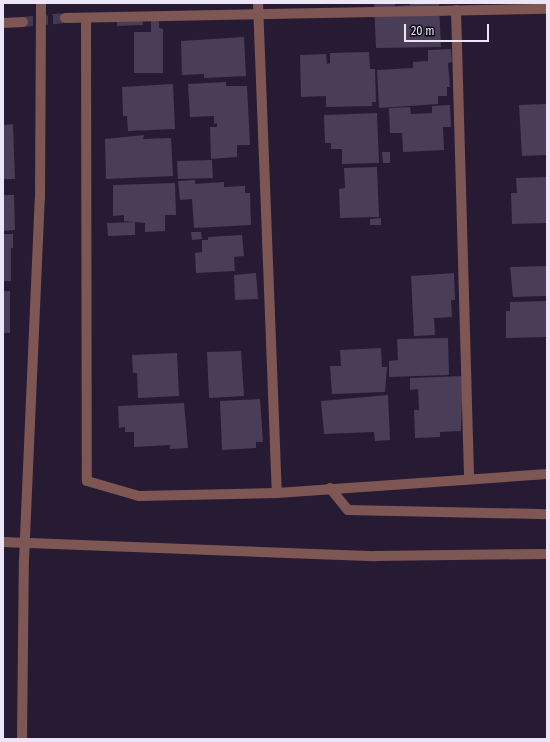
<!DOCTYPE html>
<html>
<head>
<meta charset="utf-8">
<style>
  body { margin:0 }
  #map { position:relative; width:550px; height:742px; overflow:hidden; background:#271b33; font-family:"Fira Sans Condensed",sans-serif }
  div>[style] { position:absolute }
  .building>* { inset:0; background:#493d57 }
  .minor-tunnel>* { height:10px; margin-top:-5px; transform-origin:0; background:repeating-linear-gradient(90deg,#453950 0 10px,transparent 0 15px) }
  .minor>* { height:10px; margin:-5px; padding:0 5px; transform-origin:5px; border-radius:5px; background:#7e5754 }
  span { translate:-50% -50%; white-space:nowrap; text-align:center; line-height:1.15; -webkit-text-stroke:3px #0d0812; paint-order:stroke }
  .frame { position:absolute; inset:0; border:4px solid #ece5f5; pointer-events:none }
  .scale { position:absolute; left:404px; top:24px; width:85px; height:18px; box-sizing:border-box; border:2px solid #ece5f5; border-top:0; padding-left:5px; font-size:12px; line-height:14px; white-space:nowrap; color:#ece5f5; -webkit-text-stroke:3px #0d0812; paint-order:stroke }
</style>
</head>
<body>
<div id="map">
  <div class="building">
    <i style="clip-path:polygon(374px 3px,395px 3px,395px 6px,410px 5px,410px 3px,439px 3px,441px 47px,376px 48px)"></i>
    <i style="clip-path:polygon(142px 12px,143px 25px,117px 26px,117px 13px)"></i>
    <i style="clip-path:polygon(151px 20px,159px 20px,159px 28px,163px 29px,163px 73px,134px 73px,134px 32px,151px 32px)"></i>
    <i style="clip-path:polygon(244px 37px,246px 76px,204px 78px,204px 74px,182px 75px,181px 41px)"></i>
    <i style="clip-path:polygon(451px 49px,452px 62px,448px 63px,450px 87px,447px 87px,447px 96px,438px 96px,438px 104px,379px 108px,377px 70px,413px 68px,413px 62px,428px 61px,428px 50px)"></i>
    <i style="clip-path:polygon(369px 52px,370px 69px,375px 69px,376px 102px,372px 102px,372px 106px,326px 107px,326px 96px,301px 97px,300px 55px,326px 54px,327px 64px,330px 63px,330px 53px)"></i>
    <i style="clip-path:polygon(226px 82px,226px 86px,247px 86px,250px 145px,237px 145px,237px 157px,211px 159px,210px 127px,217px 127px,217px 123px,214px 124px,214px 116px,190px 117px,188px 84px)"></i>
    <i style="clip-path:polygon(173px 84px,175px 129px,128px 131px,127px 116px,123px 116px,122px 87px)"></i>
    <i style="clip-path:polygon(547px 104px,547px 155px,522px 156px,519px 105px)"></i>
    <i style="clip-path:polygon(450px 105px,451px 127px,443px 127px,444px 150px,403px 152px,402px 133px,390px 133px,389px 108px,410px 107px,411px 114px,432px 113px,432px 106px)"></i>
    <i style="clip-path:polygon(377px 113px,379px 163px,342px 164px,342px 149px,331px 149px,331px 143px,325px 143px,324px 115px)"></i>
    <i style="clip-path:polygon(13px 124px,15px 179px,3px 179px,3px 125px)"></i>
    <i style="clip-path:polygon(144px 135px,143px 139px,171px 138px,173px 176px,106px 179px,105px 139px)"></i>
    <i style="clip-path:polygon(382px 152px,390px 152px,390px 163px,383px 163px)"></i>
    <i style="clip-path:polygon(212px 160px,213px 178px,178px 179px,177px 161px)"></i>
    <i style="clip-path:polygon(377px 167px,379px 217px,340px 218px,339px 189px,345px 188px,344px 168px)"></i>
    <i style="clip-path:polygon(547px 177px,547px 223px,512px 224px,511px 193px,517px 193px,516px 178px)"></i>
    <i style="clip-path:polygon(195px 180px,195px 184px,224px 182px,224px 187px,245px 186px,245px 193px,250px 193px,251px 225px,194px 228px,192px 199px,180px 200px,178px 181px)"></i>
    <i style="clip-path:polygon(175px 183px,176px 215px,165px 215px,165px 231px,145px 232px,145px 223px,124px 221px,124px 215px,113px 216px,113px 185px)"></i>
    <i style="clip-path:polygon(3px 195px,14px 195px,15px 230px,3px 231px)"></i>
    <i style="clip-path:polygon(381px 218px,381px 225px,370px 225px,370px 219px)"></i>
    <i style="clip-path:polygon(135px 222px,135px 235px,108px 236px,107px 223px)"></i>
    <i style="clip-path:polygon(191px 232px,201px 232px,202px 239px,192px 240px)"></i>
    <i style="clip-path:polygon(3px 234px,13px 234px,13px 248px,11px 248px,11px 281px,3px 281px)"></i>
    <i style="clip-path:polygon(242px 235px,244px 256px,234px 257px,235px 271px,196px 273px,195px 253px,202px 252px,202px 240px,208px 240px,208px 237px)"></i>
    <i style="clip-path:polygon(547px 266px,547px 296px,513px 297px,510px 267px)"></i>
    <i style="clip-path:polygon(256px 273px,258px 299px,235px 300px,234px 275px)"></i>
    <i style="clip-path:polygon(454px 273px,455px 300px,451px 300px,452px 317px,434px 318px,435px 335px,414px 336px,411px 276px)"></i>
    <i style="clip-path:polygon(3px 291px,10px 291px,10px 333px,3px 333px)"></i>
    <i style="clip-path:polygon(547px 301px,547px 337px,506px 338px,506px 311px,510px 311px,510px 302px)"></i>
    <i style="clip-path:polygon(448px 338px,449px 375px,389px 377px,389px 361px,398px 360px,397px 339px)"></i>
    <i style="clip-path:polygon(381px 348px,382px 367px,387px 367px,385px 392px,332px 394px,330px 366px,341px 366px,340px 350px)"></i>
    <i style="clip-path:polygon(241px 351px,244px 396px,209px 398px,207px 352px)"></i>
    <i style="clip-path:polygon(177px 353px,179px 396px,138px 398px,137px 373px,133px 373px,132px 355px)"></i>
    <i style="clip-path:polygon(463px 376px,461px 431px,440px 432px,440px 437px,415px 438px,414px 410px,419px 410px,418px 389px,410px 390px,410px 378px)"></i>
    <i style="clip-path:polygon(388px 395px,390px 440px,375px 441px,374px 432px,324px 434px,321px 401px)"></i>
    <i style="clip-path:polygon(260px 399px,263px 442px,256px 442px,256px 448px,222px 450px,220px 401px)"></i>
    <i style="clip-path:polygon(184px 403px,188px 448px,170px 449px,170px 445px,134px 447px,134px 432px,125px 432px,125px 427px,119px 428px,118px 406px)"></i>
  </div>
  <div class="minor-tunnel">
    <i style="left:23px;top:22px;width:42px;rotate:-5.4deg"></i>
  </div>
  <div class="minor">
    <i style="left:258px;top:3px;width:490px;rotate:87.8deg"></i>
    <i style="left:456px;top:10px;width:469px;rotate:88.4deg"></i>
    <i style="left:65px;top:18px;width:482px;rotate:-1.1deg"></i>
    <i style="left:86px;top:18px;width:463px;rotate:89.9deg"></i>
    <i style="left:87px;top:481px;width:54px;rotate:16.1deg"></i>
    <i style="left:139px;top:496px;width:138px;rotate:-1.2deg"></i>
    <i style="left:277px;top:493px;width:271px;rotate:-4deg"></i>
    <i style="left:3px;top:23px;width:20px;rotate:-3deg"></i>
    <i style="left:330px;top:488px;width:28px;rotate:51deg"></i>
    <i style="left:348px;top:510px;width:199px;rotate:1.2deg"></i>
    <i style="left:3px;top:542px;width:372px;rotate:2.2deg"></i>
    <i style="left:375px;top:556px;width:172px;rotate:-0.7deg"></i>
    <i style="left:22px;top:739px;width:179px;rotate:-89.4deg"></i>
    <i style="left:24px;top:560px;width:361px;rotate:-87.5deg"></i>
    <i style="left:40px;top:199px;width:196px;rotate:-89.7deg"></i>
  </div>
  <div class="frame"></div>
  <div class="scale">20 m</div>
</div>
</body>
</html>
